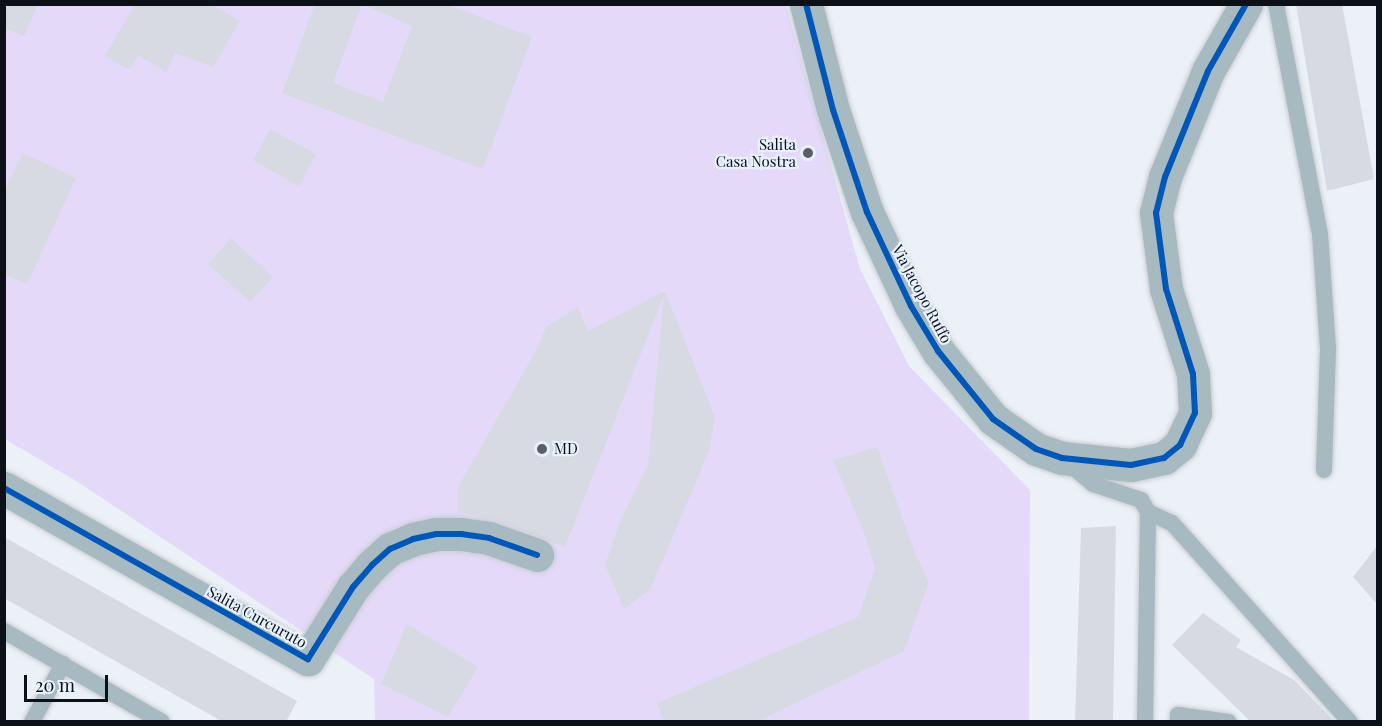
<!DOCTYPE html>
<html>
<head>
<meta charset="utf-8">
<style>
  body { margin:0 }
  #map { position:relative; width:1382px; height:726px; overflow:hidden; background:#ecf1f7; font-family:"Playfair Display",serif }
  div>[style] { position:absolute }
  .green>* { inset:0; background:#e4d9f9 }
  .building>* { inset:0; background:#d7dae3 }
  .roads { filter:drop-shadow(0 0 2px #c9cdd2) drop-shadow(0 0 2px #c9cdd2) }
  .service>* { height:16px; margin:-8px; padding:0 8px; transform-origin:8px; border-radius:8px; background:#a7b9c1 }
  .minor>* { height:33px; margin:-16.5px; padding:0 16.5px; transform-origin:16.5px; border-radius:16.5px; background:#a7b9c1 }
  .cycleway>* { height:6px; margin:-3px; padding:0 3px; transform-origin:3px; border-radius:3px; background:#0057b8 }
  .dots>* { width:16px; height:16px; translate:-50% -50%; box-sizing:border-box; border:3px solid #e7f0fc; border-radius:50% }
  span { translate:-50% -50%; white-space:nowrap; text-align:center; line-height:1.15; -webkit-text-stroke:4.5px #e7f0fc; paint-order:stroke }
  .poi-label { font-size:15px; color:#0b1117 }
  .right { translate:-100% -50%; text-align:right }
  .left { translate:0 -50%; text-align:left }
  .street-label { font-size:15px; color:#0b1117 }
  .frame { position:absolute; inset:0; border:6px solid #0b1117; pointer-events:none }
  .scale { position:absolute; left:24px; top:675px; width:84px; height:27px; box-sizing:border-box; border:3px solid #0b1117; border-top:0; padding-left:8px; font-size:18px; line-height:21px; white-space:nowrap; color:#0b1117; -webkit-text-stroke:4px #e7f0fc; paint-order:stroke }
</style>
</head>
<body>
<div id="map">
  <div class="green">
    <i style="clip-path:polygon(4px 5px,786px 5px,860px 269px,909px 366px,1030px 490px,1029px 721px,375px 721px,374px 679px,81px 484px,5px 439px)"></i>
  </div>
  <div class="building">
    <i style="clip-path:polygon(4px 4px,38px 4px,24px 36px,4px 28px)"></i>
    <i style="clip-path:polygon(135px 4px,211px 4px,240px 21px,213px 67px,175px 53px,166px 72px,138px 55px,130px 70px,105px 56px)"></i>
    <i style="clip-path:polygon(315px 4px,362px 4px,333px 83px,383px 102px,412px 26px,362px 4px,446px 4px,532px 37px,483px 169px,282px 93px)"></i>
    <i style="clip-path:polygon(1296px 4px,1342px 4px,1374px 179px,1327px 191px)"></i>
    <i style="clip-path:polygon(270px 129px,316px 154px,299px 186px,253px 160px)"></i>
    <i style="clip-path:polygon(23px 153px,76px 178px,27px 284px,4px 274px,4px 192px)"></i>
    <i style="clip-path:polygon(231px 238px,273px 277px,250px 302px,208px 264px)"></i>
    <i style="clip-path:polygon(665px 291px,715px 417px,709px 451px,650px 590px,624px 609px,605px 565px,621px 519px,648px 465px,664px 295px,565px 547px,495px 520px,458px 512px,457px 489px,537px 349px,546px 327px,578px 307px,588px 331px)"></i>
    <i style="clip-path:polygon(877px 447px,915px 553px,929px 582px,904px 651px,756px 722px,664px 722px,657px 703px,858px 617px,875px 569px,864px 532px,833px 460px)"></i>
    <i style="clip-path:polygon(1116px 526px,1113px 722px,1075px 722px,1081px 528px)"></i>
    <i style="clip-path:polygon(4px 537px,297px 701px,286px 722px,223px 722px,4px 598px)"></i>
    <i style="clip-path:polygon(1377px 546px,1377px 604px,1353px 577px)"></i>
    <i style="clip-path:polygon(1203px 613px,1241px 640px,1236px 647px,1294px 680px,1335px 722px,1251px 722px,1172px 645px)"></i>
    <i style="clip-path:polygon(407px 624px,478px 667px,448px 717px,381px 684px)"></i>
  </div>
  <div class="roads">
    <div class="service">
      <i style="left:1276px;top:4px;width:234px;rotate:79.2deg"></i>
      <i style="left:1320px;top:234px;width:115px;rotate:86deg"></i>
      <i style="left:1328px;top:349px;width:121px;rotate:91.9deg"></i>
      <i style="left:1067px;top:462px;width:34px;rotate:40deg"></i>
      <i style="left:1093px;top:484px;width:51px;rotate:18.4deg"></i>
      <i style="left:1141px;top:500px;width:14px;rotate:60deg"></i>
      <i style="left:1148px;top:512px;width:210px;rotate:90.8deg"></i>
      <i style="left:1148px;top:512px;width:26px;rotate:25deg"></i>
      <i style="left:1172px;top:523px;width:267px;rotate:48.2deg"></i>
      <i style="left:4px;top:631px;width:182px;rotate:29.9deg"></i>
      <i style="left:32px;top:722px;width:66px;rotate:-61.9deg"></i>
      <i style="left:1178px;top:722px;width:7px;rotate:-90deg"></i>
      <i style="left:1178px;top:715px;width:51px;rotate:7.8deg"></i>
    </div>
    <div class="minor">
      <i style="left:806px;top:4px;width:109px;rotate:75.7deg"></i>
      <i style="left:833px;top:110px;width:108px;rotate:71.6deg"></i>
      <i style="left:867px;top:212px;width:104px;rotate:64.9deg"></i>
      <i style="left:911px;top:306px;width:52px;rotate:59deg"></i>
      <i style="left:938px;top:351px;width:87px;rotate:51deg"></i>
      <i style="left:993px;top:419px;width:52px;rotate:34.9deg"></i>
      <i style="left:1036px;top:449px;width:28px;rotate:19deg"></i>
      <i style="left:1062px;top:458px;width:69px;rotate:5.8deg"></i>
      <i style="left:1131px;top:465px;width:34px;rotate:-12deg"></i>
      <i style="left:1164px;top:458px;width:21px;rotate:-39deg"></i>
      <i style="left:1180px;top:445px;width:35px;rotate:-65deg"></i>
      <i style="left:1195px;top:413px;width:39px;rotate:-93deg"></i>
      <i style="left:1193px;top:374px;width:89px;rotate:-107.6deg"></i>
      <i style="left:1166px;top:289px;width:77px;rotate:-97.5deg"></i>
      <i style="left:1156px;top:213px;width:37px;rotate:-76deg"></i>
      <i style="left:1165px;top:177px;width:114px;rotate:-67.9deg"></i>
      <i style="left:1208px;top:71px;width:77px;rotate:-60.4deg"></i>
      <i style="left:4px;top:488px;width:349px;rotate:29.4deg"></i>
      <i style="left:308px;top:659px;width:85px;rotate:-58deg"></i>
      <i style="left:353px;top:587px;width:29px;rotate:-49deg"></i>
      <i style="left:372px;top:565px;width:24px;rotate:-42deg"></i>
      <i style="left:390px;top:549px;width:25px;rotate:-23deg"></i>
      <i style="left:413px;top:539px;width:24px;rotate:-12deg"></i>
      <i style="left:436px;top:534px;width:25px"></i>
      <i style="left:461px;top:534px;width:28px;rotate:8deg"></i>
      <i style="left:489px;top:538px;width:51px;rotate:19.5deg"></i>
    </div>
  </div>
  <div class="cycleway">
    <i style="left:806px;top:4px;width:109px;rotate:75.7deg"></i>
    <i style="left:833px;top:110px;width:108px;rotate:71.6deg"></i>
    <i style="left:867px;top:212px;width:104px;rotate:64.9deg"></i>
    <i style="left:911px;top:306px;width:52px;rotate:59deg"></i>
    <i style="left:938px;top:351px;width:87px;rotate:51deg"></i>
    <i style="left:993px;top:419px;width:52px;rotate:34.9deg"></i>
    <i style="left:1036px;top:449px;width:28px;rotate:19deg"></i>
    <i style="left:1062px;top:458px;width:69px;rotate:5.8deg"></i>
    <i style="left:1131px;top:465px;width:34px;rotate:-12deg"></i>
    <i style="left:1164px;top:458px;width:21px;rotate:-39deg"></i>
    <i style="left:1180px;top:445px;width:35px;rotate:-65deg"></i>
    <i style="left:1195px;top:413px;width:39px;rotate:-93deg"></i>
    <i style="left:1193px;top:374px;width:89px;rotate:-107.6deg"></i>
    <i style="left:1166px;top:289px;width:77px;rotate:-97.5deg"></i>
    <i style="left:1156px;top:213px;width:37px;rotate:-76deg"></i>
    <i style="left:1165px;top:177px;width:114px;rotate:-67.9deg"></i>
    <i style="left:1208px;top:71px;width:77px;rotate:-60.4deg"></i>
    <i style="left:4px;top:488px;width:349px;rotate:29.4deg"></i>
    <i style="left:308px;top:659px;width:85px;rotate:-58deg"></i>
    <i style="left:353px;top:587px;width:29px;rotate:-49deg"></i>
    <i style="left:372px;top:565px;width:24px;rotate:-42deg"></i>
    <i style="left:390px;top:549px;width:25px;rotate:-23deg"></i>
    <i style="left:413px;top:539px;width:24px;rotate:-12deg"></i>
    <i style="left:436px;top:534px;width:25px"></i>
    <i style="left:461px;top:534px;width:28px;rotate:8deg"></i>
    <i style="left:489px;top:538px;width:51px;rotate:19.5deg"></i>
  </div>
  <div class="dots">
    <i style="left:808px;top:153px;background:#5a5f65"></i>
    <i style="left:542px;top:449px;background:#5a5f65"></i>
  </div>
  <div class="poi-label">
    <span class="right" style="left:796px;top:153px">Salita<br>Casa Nostra</span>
    <span class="left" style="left:554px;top:449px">MD</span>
  </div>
  <div class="street-label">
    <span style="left:922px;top:294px;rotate:62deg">Via Jacopo Ruffo</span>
    <span style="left:257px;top:617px;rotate:29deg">Salita Curcuruto</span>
  </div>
  <div class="frame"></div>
  <div class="scale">20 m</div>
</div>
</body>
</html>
